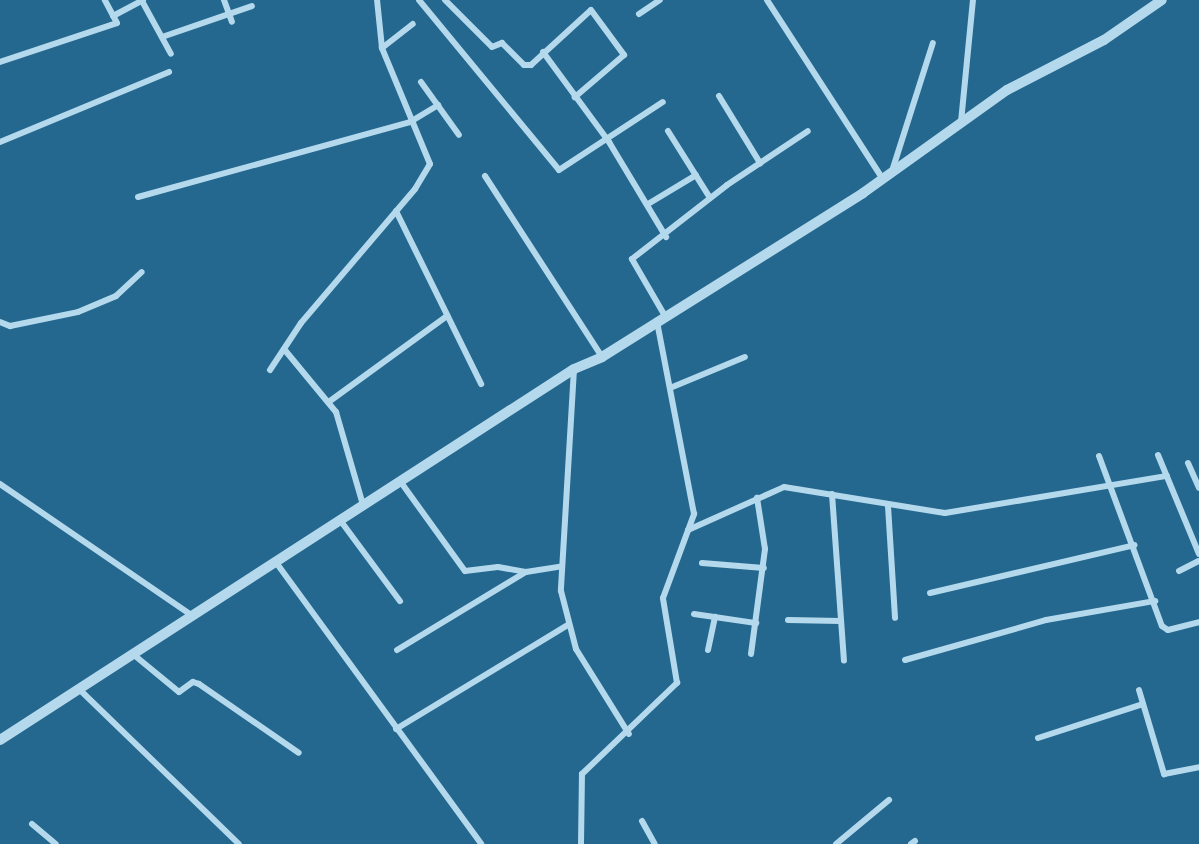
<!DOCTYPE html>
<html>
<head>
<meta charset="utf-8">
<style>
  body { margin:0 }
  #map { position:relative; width:1199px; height:844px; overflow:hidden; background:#24688f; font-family:Overpass,sans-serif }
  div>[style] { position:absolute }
  .minor>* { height:6px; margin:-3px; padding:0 3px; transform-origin:3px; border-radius:3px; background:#b5d9ec }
  .tertiary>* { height:10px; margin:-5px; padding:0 5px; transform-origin:5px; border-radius:5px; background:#b5d9ec }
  span { translate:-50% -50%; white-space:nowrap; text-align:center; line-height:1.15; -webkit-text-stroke:4.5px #24688f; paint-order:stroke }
</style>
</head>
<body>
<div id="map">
  <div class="minor">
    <i style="left:224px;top:0;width:23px;rotate:70deg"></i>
    <i style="left:419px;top:0;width:220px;rotate:50.5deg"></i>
    <i style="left:559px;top:170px;width:124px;rotate:-33.2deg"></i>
    <i style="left:445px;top:0;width:66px;rotate:45deg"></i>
    <i style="left:492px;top:47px;width:11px;rotate:-22deg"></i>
    <i style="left:502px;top:43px;width:31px;rotate:45deg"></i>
    <i style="left:524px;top:65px;width:7px"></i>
    <i style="left:531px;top:65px;width:81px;rotate:-42.5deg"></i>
    <i style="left:591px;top:10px;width:56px;rotate:53.7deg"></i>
    <i style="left:624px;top:55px;width:65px;rotate:139.4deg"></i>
    <i style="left:767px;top:0;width:212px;rotate:57.1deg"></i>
    <i style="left:142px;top:1px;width:60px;rotate:61.3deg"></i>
    <i style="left:639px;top:14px;width:25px;rotate:-34deg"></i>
    <i style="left:113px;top:16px;width:34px;rotate:-28deg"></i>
    <i style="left:162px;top:37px;width:95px;rotate:-19deg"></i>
    <i style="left:382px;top:48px;width:39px;rotate:-38deg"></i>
    <i style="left:543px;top:52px;width:112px;rotate:53.7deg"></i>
    <i style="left:609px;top:142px;width:111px;rotate:59deg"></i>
    <i style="left:0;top:62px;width:123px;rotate:-18.4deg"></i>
    <i style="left:117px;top:23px;width:26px;rotate:-118deg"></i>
    <i style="left:421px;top:82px;width:65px;rotate:54.4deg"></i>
    <i style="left:719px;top:96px;width:79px;rotate:58.5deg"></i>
    <i style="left:961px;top:122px;width:123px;rotate:-84.4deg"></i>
    <i style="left:668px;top:131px;width:79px;rotate:57.9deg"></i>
    <i style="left:0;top:142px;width:183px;rotate:-22.5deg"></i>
    <i style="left:893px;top:168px;width:131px;rotate:-72.3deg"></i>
    <i style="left:485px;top:176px;width:216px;rotate:57.1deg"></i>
    <i style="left:138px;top:197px;width:282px;rotate:-15.4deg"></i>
    <i style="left:410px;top:122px;width:33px;rotate:-31deg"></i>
    <i style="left:648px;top:204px;width:56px;rotate:-31.1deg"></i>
    <i style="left:396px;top:211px;width:193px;rotate:63.8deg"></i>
    <i style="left:665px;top:316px;width:66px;rotate:-120.1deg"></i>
    <i style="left:632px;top:259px;width:120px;rotate:-37.9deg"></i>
    <i style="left:727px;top:185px;width:97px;rotate:-33.7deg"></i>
    <i style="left:0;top:322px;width:11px;rotate:22deg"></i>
    <i style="left:10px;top:326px;width:69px;rotate:-11.6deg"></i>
    <i style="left:78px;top:312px;width:41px;rotate:-22.8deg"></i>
    <i style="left:116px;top:296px;width:35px;rotate:-43deg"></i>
    <i style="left:284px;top:349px;width:82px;rotate:50.5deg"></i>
    <i style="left:336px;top:412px;width:97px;rotate:73.8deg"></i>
    <i style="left:574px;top:369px;width:222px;rotate:93.4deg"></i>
    <i style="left:561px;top:591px;width:60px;rotate:75.5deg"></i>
    <i style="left:576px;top:649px;width:100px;rotate:58.1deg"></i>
    <i style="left:270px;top:370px;width:56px;rotate:-56.6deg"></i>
    <i style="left:301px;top:323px;width:176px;rotate:-49.6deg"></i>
    <i style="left:415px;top:189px;width:29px;rotate:-59deg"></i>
    <i style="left:430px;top:164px;width:126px;rotate:-112.5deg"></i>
    <i style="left:382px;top:48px;width:48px;rotate:-95.9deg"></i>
    <i style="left:670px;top:388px;width:81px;rotate:-22.5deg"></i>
    <i style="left:330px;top:401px;width:145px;rotate:-36deg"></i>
    <i style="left:1158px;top:455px;width:107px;rotate:67.5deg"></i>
    <i style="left:1099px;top:456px;width:181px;rotate:69.7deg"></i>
    <i style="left:1162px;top:626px;width:7px;rotate:34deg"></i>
    <i style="left:1168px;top:630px;width:32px;rotate:-14deg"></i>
    <i style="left:1188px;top:463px;width:27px;rotate:66deg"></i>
    <i style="left:400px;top:481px;width:111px;rotate:54.2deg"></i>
    <i style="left:465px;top:571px;width:33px;rotate:-7deg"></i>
    <i style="left:498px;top:567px;width:28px;rotate:10deg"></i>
    <i style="left:0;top:484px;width:234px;rotate:34.4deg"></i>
    <i style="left:832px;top:494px;width:167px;rotate:85.9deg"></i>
    <i style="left:888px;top:506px;width:112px;rotate:86.4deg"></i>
    <i style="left:340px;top:520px;width:101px;rotate:53.5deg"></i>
    <i style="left:688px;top:530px;width:105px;rotate:-24.1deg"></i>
    <i style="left:784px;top:487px;width:163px;rotate:9.2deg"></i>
    <i style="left:945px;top:513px;width:225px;rotate:-9.5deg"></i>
    <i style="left:275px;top:561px;width:350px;rotate:53.9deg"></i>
    <i style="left:702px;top:563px;width:62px;rotate:4.6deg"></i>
    <i style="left:1179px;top:571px;width:22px;rotate:-27deg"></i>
    <i style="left:930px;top:593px;width:210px;rotate:-13.2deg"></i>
    <i style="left:694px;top:614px;width:63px;rotate:8.3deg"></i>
    <i style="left:788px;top:620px;width:52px;rotate:1.1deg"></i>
    <i style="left:397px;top:650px;width:151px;rotate:-31.2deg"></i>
    <i style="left:526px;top:572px;width:36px;rotate:-9deg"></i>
    <i style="left:708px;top:650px;width:34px;rotate:-78deg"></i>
    <i style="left:751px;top:654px;width:106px;rotate:-82.4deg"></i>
    <i style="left:765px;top:549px;width:52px;rotate:-98.9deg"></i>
    <i style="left:134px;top:655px;width:58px;rotate:39.4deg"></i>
    <i style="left:179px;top:692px;width:17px;rotate:-36deg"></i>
    <i style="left:193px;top:682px;width:6px;rotate:18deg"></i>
    <i style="left:199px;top:684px;width:121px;rotate:34.6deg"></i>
    <i style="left:905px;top:660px;width:147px;rotate:-15.8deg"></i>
    <i style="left:1046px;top:620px;width:111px;rotate:-9.9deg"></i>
    <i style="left:80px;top:690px;width:221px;rotate:44.1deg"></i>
    <i style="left:1139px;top:690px;width:88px;rotate:73.4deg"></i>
    <i style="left:1164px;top:774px;width:36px;rotate:-11deg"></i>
    <i style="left:396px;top:729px;width:201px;rotate:-31.2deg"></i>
    <i style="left:1038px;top:738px;width:110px;rotate:-17.9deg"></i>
    <i style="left:642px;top:821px;width:26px;rotate:61deg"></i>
    <i style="left:32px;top:824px;width:31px;rotate:40deg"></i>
    <i style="left:581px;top:844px;width:70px;rotate:-89.2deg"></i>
    <i style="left:582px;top:774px;width:132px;rotate:-43.8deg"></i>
    <i style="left:677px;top:683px;width:86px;rotate:-99.4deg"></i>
    <i style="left:663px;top:598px;width:90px;rotate:-69.7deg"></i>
    <i style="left:694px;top:514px;width:197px;rotate:-100.9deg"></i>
    <i style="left:836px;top:844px;width:69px;rotate:-39.7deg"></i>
    <i style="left:911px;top:844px;width:5px;rotate:-37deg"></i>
  </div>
  <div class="tertiary">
    <i style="left:0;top:740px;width:683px;rotate:-32.88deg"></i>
    <i style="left:574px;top:369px;width:30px;rotate:-23deg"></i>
    <i style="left:602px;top:357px;width:308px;rotate:-32.1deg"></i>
    <i style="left:863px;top:193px;width:177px;rotate:-35.6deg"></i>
    <i style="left:1007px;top:90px;width:109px;rotate:-27.3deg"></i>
    <i style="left:1104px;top:40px;width:70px;rotate:-34.6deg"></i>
  </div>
</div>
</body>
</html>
